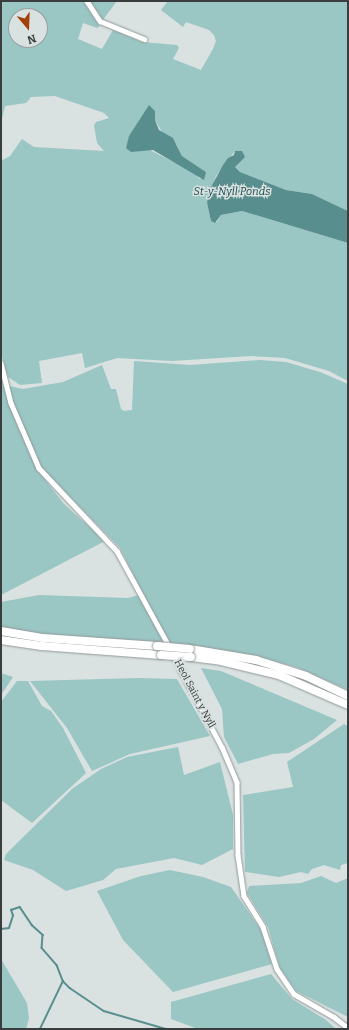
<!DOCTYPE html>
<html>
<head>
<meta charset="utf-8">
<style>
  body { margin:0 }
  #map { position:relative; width:349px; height:1030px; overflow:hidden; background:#d9e1e1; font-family:Bitter,serif }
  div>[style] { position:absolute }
  .green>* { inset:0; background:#9ac6c4 }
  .water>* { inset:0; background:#588f8e }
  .stream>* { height:1.5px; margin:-0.75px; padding:0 0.75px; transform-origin:0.75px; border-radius:0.75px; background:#588f8e }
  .roads { filter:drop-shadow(0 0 1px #929999) drop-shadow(0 0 1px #929999) }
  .minor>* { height:4.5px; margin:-2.25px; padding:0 2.25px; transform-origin:2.25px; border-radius:2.25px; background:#fff }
  .trunk>* { height:8px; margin:-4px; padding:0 4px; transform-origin:4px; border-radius:4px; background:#fff }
  .bridges { filter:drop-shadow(0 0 1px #929999) drop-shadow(0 0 1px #929999) }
  .trunk-bridge>* { height:8px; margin:-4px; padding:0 4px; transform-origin:4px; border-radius:4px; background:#fff }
  span { translate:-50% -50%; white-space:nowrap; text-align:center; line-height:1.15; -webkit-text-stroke:3px #d9e1e1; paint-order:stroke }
  .street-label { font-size:10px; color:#3a3d3d }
  .water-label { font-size:11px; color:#1a4d4c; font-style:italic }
  .frame { position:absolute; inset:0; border:2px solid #3a3d3d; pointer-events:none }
  .north { position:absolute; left:8px; top:8px; width:40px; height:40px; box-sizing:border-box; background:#d9e1e1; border:1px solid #999f9f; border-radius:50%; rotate:161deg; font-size:11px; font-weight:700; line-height:16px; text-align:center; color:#3a3d3d }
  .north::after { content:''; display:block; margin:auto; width:14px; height:18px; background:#a33f07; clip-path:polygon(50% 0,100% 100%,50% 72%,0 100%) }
</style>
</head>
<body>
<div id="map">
  <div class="green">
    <i style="clip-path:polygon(evenodd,1px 1px,83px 1px,100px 26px,97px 28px,83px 23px,78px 39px,102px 49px,113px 30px,142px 42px,177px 45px,179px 48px,173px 59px,201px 70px,213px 49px,216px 41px,214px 35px,209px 30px,186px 22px,183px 27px,161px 10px,168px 1px,348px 1px,348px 211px,312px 194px,286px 190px,240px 172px,235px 167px,238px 151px,235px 151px,216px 176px,207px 203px,211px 221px,217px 222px,221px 215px,242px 211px,348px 243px,348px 381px,329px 371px,285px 358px,251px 356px,172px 361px,117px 358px,85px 368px,82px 353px,39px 361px,42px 383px,20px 385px,8px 377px,1px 353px,1px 161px,10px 156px,22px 139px,34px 147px,104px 151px,97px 143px,94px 125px,96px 122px,109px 118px,104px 113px,55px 96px,31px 97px,26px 103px,5px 106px,1px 124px,1px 1px,16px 16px,40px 16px,40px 40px,16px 40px,16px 16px,1px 1px,152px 109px,155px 111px,155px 120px,162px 132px,176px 143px,182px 156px,206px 172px,200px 179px,195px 173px,148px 149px,129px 136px,152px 109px)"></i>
    <i style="clip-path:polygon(85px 1px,117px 1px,102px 21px)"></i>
    <i style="clip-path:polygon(260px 360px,286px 362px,320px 372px,348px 384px,348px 690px,296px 667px,254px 656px,168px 643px,120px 548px,41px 467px,13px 403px,9px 386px,23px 389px,63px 382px,102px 365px,111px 389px,116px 389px,121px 409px,124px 411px,132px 410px,134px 361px,190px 365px)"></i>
    <i style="clip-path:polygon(1px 377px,11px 409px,36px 468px,64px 504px,105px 541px,1px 595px)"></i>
    <i style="clip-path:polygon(39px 595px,128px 598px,139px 595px,165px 642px,1px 633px,1px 602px)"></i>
    <i style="clip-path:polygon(201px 668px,221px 671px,337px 720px,314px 739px,289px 753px,273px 754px,238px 764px,224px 737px,222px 709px)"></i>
    <i style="clip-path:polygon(1px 673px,13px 677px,1px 695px)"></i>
    <i style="clip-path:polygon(138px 678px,177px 679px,210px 736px,130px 754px,92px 771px,67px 728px,30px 681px)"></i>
    <i style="clip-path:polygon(17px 681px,28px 681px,42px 706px,51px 711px,63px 728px,86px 773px,32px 823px,1px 800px,1px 702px)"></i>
    <i style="clip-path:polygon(344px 724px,348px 726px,348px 863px,341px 865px,340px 870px,324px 865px,312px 869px,308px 874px,301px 872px,279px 877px,245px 872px,243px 795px,293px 787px,287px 762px)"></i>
    <i style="clip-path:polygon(178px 747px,184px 775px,220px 762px,233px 815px,233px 849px,202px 865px,174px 858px,116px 869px,103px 880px,66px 891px,33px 870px,4px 860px,6px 854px,72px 789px,101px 769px,127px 757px)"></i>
    <i style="clip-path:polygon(170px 870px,203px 877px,231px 887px,261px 930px,272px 964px,173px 992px,123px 940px,97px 891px,141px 876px)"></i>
    <i style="clip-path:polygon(321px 876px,336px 883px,348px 878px,348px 1017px,296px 991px,280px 968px,268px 927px,247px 893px,249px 886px,301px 883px)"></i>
    <i style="clip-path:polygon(1px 959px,27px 1003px,29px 1018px,26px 1029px,1px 1029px)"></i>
    <i style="clip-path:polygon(271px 974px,292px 999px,326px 1020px,336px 1029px,198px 1029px,171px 1019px,171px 1002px)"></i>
  </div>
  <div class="water">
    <i style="clip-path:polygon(149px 105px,155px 111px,155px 120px,159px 130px,173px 138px,182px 156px,206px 172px,204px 180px,153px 150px,131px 152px,126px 148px,129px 136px)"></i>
    <i style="clip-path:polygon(235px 151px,242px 151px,245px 157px,235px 167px,240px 172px,286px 190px,312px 194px,348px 211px,348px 243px,242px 211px,221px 215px,215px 223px,211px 221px,207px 203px,209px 191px,223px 165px,228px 158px,234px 155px)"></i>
  </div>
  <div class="stream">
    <i style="left:1px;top:929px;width:8px;rotate:-7deg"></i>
    <i style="left:9px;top:928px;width:13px;rotate:-72deg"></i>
    <i style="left:13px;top:916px;width:6px;rotate:-108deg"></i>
    <i style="left:11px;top:910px;width:9px;rotate:-18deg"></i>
    <i style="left:20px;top:907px;width:22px;rotate:56deg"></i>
    <i style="left:32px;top:925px;width:15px;rotate:42deg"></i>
    <i style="left:43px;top:935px;width:13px;rotate:94deg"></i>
    <i style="left:42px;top:948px;width:23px;rotate:49deg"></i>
    <i style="left:57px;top:965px;width:17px;rotate:69deg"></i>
    <i style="left:63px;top:981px;width:10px;rotate:45deg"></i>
    <i style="left:70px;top:988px;width:41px;rotate:34.1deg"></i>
    <i style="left:104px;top:1011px;width:65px;rotate:16.2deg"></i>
    <i style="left:40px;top:1029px;width:53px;rotate:-64.4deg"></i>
  </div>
  <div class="roads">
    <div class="minor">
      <i style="left:87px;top:1px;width:24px;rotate:57deg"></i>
      <i style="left:100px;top:21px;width:48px;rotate:22.2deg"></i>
      <i style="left:1px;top:363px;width:41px;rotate:76deg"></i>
      <i style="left:11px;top:403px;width:71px;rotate:66.7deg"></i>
      <i style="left:39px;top:468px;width:114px;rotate:46.8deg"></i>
      <i style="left:117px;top:551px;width:111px;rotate:61.3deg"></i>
      <i style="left:173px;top:655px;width:104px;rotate:62deg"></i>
      <i style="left:222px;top:747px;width:38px;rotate:67deg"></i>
      <i style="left:237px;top:782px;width:73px;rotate:89.2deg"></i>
      <i style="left:238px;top:855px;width:41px;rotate:81.7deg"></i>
      <i style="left:244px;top:896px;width:36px;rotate:58deg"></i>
      <i style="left:263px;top:927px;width:44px;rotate:71.6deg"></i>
      <i style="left:277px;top:969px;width:30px;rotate:56deg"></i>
      <i style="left:294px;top:994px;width:46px;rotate:29.9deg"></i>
      <i style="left:334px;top:1017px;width:18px;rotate:38deg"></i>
    </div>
    <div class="trunk">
      <i style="left:1px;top:631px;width:43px;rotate:9.5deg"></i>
      <i style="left:43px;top:638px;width:114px;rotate:4deg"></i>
      <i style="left:1px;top:640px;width:41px;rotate:8.3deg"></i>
      <i style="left:42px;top:646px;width:119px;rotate:4.3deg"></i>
      <i style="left:190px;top:649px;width:67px;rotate:9.5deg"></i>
      <i style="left:256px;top:660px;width:52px;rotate:17.7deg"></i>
      <i style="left:306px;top:676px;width:47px;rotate:25.5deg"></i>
      <i style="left:191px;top:657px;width:26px;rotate:7deg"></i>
      <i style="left:217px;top:660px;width:64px;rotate:13.6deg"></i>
      <i style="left:279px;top:675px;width:75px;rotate:23.5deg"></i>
    </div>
  </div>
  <div class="bridges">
    <div class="trunk-bridge">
      <i style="left:157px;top:646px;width:33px;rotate:5deg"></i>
      <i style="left:161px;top:655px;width:30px;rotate:4deg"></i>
    </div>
  </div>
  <div class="street-label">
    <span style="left:194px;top:694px;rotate:62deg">Heol Saint y Nyll</span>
  </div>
  <div class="water-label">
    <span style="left:232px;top:192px">St-y-Nyll Ponds</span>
  </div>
  <div class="frame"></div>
  <div class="north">N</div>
</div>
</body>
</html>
